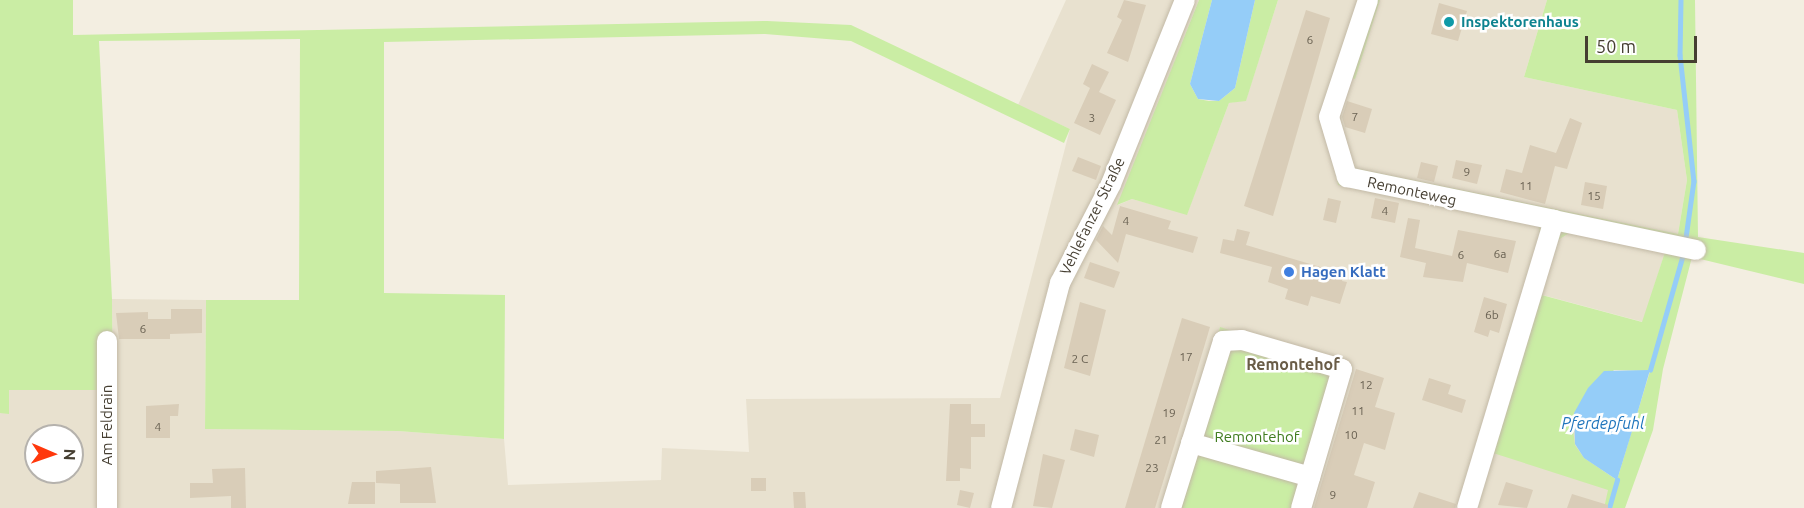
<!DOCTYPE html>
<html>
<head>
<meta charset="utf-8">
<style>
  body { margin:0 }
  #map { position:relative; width:1804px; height:508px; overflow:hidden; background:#f3eee1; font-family:Ubuntu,sans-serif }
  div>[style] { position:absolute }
  .residential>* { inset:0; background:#e8e1cf }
  .green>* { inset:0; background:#caeda4 }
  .water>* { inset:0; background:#95cdf8 }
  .stream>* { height:4.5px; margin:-2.25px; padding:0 2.25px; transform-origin:2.25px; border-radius:2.25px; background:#95cdf8 }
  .building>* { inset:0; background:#d9cdb8 }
  .roads { filter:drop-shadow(0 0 2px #c2b9a6) drop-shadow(0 0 2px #c2b9a6) }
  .minor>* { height:20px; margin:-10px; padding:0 10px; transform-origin:10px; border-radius:10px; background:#fff }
  .dots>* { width:16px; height:16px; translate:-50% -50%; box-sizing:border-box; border:3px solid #fff; border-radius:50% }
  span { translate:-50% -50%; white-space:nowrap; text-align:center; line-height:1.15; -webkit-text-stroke:5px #fff; paint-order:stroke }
  .number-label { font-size:12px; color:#6a6253 }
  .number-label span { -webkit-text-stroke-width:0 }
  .culture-label { font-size:15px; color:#0d838f; font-weight:700 }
  .left { translate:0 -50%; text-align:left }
  .street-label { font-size:15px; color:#453e31 }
  .shop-label { font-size:15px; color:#366cbe; font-weight:700 }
  .park-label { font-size:15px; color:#407c1f }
  .neighbourhood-label { font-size:16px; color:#695c47; font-weight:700 }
  .water-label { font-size:16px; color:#1f75bc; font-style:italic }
  .north { position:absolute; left:24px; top:424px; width:60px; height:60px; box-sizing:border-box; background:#fff; border:2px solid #b5b2ad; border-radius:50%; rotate:92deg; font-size:16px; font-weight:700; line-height:24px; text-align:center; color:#453e31 }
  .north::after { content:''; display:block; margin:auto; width:21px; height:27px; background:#ff380c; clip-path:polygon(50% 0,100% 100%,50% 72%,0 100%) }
  .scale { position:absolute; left:1585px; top:36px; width:112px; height:27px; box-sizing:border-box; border:3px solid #453e31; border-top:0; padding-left:8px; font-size:18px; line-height:21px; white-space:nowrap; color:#453e31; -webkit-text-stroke:4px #fff; paint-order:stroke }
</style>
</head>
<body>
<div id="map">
  <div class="residential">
    <i style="clip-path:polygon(1066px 0,1199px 0,1118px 205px,1132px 199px,1187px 214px,1229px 103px,1246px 100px,1278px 0,1547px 0,1524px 77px,1677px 110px,1687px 180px,1678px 234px,1665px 252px,1643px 322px,1539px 294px,1609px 490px,1604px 508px,1306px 508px,1220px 327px,1166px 508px,114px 508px,112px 299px,206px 300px,205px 429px,398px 431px,504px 439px,508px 485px,661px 480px,662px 448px,749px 452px,746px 399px,1000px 398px,1070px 129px,1018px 105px)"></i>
    <i style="clip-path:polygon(evenodd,8px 390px,98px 390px,100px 508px,0 508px,0 413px,9px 413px,8px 390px,36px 436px,72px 436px,72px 472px,36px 472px,36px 436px)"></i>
  </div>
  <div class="green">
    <i style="clip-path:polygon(0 0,73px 0,73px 35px,767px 21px,851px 25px,1070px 129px,1064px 143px,851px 41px,765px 34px,384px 42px,384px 293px,505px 295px,504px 439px,398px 431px,205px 429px,206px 300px,299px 300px,300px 39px,99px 41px,112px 299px,114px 508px,98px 390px,9px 390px,9px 414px,0 413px)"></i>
    <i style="clip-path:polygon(1199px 0,1212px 0,1190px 84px,1198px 99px,1209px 101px,1219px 101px,1235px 88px,1255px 0,1278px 0,1246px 101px,1229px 103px,1187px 215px,1132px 199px,1117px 205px)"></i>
    <i style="clip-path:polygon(evenodd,1358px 0,1380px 0,1355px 79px,1349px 77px,1334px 122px,1349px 167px,1678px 234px,1687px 180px,1677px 110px,1524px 77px,1547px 0,1695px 0,1698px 237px,1804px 253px,1804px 284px,1692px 257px,1663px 369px,1653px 430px,1625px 508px,1604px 508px,1608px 490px,1493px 453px,1541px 235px,1538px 226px,1338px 185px,1325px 114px,1358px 0,1569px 233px,1665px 252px,1642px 322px,1538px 294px,1555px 242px,1569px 233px,1358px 0,1614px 370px,1650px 371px,1617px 480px,1584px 458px,1575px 445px,1573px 429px,1574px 413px,1614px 370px)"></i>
    <i style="clip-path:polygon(1220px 327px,1347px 367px,1306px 508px,1166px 508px)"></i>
  </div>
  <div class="water">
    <i style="clip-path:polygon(1212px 0,1255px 0,1235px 88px,1219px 101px,1198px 99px,1190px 84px)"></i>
    <i style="clip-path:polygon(1650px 370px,1633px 428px,1617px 480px,1584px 458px,1575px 444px,1574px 413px,1588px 388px,1604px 371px)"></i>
  </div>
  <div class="stream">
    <i style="left:1681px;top:0;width:55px;rotate:91deg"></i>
    <i style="left:1680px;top:55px;width:127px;rotate:83.7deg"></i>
    <i style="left:1694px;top:181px;width:58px;rotate:98deg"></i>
    <i style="left:1650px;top:370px;width:121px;rotate:-74.1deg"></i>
    <i style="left:1609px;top:508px;width:29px;rotate:-74deg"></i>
  </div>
  <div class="building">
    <i style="clip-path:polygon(1124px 0,1146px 5px,1128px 62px,1107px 53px,1122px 20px,1117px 17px)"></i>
    <i style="clip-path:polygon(1439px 3px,1467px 11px,1458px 41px,1431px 34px)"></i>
    <i style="clip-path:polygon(1306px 10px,1330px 18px,1273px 216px,1244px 206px)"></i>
    <i style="clip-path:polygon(1092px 64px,1109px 72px,1099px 92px,1116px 100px,1100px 135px,1074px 123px,1090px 88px,1083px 84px)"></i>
    <i style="clip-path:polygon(1347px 101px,1372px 109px,1365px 133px,1345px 127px,1342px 117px)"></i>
    <i style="clip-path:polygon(1570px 118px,1582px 123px,1567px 169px,1555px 166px,1545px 204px,1500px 192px,1506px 169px,1522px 173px,1530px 145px,1556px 153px)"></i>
    <i style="clip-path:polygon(1078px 157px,1101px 166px,1096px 180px,1072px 171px)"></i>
    <i style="clip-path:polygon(1456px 160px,1482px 165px,1477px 184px,1452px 178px)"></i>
    <i style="clip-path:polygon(1421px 162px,1438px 166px,1434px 182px,1417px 178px)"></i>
    <i style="clip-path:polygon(1585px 182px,1607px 186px,1603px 209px,1581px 205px)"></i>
    <i style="clip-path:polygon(1328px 198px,1341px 201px,1336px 223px,1323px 220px)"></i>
    <i style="clip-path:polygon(1375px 198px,1399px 203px,1395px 223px,1371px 218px)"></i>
    <i style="clip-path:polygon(1120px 206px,1171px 221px,1168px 229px,1198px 237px,1193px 253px,1126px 234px,1118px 263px,1096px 240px,1103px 226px,1112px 235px)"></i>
    <i style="clip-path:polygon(1408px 218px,1420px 220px,1415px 248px,1452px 256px,1458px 230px,1516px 241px,1508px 273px,1467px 263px,1463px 282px,1423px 277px,1426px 263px,1400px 257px)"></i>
    <i style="clip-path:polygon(1237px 229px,1250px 232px,1246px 245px,1344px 274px,1342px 281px,1347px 282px,1340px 304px,1311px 296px,1308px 306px,1285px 299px,1288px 289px,1268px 282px,1272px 267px,1220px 253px,1223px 239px,1234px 241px)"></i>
    <i style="clip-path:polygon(1090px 262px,1120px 272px,1114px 288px,1084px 278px)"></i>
    <i style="clip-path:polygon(1484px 297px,1507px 304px,1499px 333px,1490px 330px,1488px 337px,1474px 332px)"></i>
    <i style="clip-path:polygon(1080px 302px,1106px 310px,1090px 376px,1064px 368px)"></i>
    <i style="clip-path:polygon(171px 309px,202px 309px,202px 333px,170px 334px,170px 339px,119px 339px,116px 313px,148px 312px,148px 319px,171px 319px)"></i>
    <i style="clip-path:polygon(1182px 318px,1210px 327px,1193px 384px,1155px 508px,1125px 508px)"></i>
    <i style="clip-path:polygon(1356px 369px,1384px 378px,1375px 407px,1395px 413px,1385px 450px,1364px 443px,1354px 475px,1375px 482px,1367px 508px,1314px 508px)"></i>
    <i style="clip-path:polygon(1429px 378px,1451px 385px,1448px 394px,1466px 400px,1462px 413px,1422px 400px)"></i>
    <i style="clip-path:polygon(179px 404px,178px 416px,170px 416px,170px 438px,146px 438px,146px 406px)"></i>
    <i style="clip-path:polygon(950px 404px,971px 404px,971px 424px,985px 424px,985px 437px,971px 437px,971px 469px,960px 468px,960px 481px,946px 481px)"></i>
    <i style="clip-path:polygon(1075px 429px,1099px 435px,1094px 457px,1070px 450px)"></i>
    <i style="clip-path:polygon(1043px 454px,1065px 460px,1052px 508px,1033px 506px)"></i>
    <i style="clip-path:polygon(431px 467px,436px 503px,400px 503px,400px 484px,376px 483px,376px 471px)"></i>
    <i style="clip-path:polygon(245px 468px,246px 508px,231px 508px,231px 496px,190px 498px,190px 483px,213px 483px,212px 469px)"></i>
    <i style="clip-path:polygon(751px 478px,766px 478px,766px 491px,751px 491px)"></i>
    <i style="clip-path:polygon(352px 482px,375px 482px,375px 504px,348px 504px)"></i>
    <i style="clip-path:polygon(1506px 482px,1533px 490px,1527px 508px,1498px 505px)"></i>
    <i style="clip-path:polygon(960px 490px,974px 493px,970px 508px,957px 505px)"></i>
    <i style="clip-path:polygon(793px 492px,805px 492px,806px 508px,794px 508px)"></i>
    <i style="clip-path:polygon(1419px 492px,1456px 504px,1455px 508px,1413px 508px)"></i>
    <i style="clip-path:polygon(1572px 494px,1608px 505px,1608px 508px,1567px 508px)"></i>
  </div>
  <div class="roads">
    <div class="minor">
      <i style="left:1368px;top:0;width:123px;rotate:108.4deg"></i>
      <i style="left:1329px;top:117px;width:63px;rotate:73.3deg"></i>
      <i style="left:1347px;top:177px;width:211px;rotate:11.7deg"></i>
      <i style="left:1554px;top:220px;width:301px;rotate:106.8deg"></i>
      <i style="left:1554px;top:220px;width:145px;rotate:11.9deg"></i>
      <i style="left:107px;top:341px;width:167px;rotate:90deg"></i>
      <i style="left:1191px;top:443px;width:124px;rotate:15.9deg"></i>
      <i style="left:1001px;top:508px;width:233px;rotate:-75.3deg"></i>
      <i style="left:1060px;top:283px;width:111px;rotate:-62.7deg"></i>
      <i style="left:1111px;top:184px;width:198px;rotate:-68.1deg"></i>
      <i style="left:1171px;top:508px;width:175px;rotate:-72.7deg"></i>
      <i style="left:1223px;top:341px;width:19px;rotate:-3deg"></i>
      <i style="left:1242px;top:340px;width:104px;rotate:16.2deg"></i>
      <i style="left:1342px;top:369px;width:145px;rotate:106.4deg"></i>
    </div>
  </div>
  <div class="dots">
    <i style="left:1449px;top:22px;background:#0f9aa8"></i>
    <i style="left:1289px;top:272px;background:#3f7fe0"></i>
  </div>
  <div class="number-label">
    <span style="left:1310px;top:40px">6</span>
    <span style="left:1355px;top:117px">7</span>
    <span style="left:1092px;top:118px">3</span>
    <span style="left:1467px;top:172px">9</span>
    <span style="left:1526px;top:186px">11</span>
    <span style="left:1594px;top:196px">15</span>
    <span style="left:1385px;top:211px">4</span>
    <span style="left:1126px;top:221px">4</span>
    <span style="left:1500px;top:254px">6a</span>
    <span style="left:1461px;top:255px">6</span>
    <span style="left:1492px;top:315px">6b</span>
    <span style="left:143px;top:329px">6</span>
    <span style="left:1186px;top:357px">17</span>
    <span style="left:1080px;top:359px">2 C</span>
    <span style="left:1366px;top:385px">12</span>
    <span style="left:1358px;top:411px">11</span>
    <span style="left:1169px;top:413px">19</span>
    <span style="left:158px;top:427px">4</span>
    <span style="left:1351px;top:435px">10</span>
    <span style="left:1161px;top:440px">21</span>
    <span style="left:1152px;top:468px">23</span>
    <span style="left:1333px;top:495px">9</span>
  </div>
  <div class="culture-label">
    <span class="left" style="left:1461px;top:22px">Inspektorenhaus</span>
  </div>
  <div class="street-label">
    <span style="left:1412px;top:191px;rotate:12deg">Remonteweg</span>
    <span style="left:1092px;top:216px;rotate:-64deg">Vehlefanzer Straße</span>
    <span style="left:107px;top:425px;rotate:-90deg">Am Feldrain</span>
  </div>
  <div class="shop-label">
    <span class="left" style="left:1301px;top:272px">Hagen Klatt</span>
  </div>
  <div class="park-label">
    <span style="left:1257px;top:437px">Remontehof</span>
  </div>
  <div class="neighbourhood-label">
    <span style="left:1293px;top:364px">Remontehof</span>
  </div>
  <div class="water-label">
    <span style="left:1603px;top:423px">Pferdepfuhl</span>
  </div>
  <div class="north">N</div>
  <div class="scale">50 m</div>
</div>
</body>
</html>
